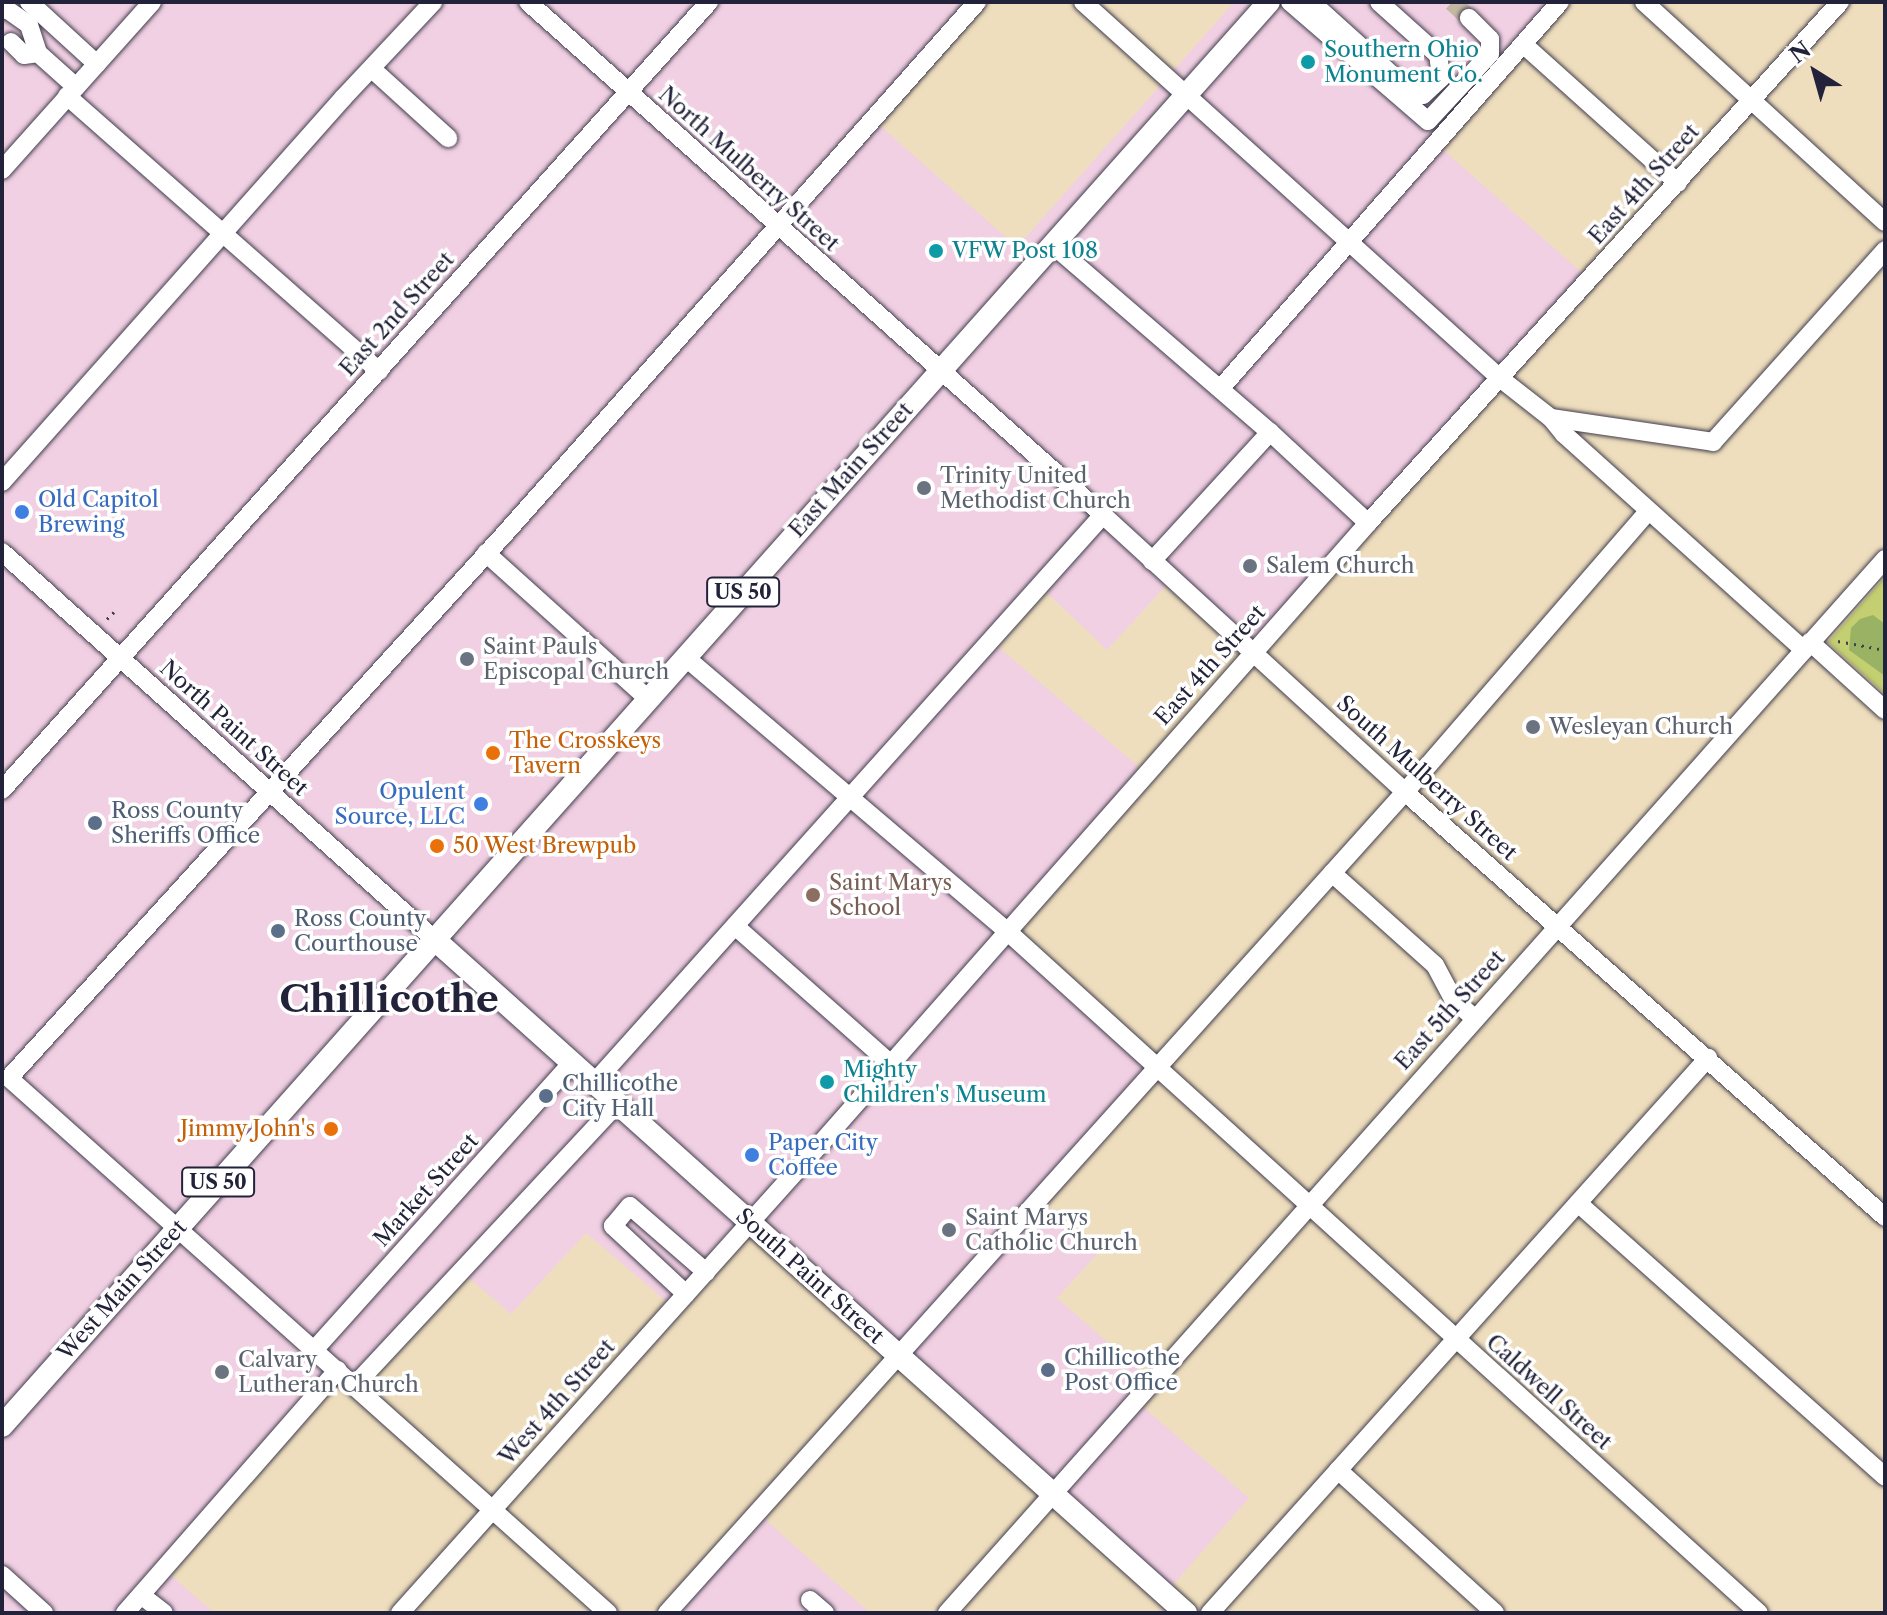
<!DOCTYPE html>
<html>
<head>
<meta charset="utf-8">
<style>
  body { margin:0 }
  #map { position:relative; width:1887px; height:1615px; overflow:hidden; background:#eedebd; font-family:"Libre Caslon Text",serif }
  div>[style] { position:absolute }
  .built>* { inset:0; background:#f1d0e3 }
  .green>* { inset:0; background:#c3cf71 }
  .forest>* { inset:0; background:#9ab263 }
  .minor-tunnel>* { height:18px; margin-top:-9px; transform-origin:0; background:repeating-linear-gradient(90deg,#c5b8a3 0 18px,transparent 0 27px) }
  .path>* { height:3px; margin-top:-1.5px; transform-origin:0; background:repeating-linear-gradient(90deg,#413e4e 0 2px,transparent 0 8px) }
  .roads { filter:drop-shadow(0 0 2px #413e4e) drop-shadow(0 0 2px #413e4e) }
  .minor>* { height:18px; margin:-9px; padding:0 9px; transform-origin:9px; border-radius:9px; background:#fff }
  .major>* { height:22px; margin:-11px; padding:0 11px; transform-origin:11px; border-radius:11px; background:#fff }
  .dots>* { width:22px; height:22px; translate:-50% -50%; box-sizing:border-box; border:4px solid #fff; border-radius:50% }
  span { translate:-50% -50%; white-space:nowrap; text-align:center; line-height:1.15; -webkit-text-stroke:7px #fff; paint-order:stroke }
  .shield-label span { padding:2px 6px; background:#fff; border:2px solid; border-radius:6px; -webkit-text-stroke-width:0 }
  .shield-label { font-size:20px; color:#22223b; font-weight:700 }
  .culture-label { font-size:22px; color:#0d838f }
  .left { translate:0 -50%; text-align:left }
  .street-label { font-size:22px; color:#22223b }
  .worship-label { font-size:22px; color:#5b616d }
  .shop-label { font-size:22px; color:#366cbe }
  .right { translate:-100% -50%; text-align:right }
  .food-label { font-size:22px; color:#c56008 }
  .service-label { font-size:22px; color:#4e5e75 }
  .education-label { font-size:22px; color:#785e54 }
  .town-label { font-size:38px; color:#22223b; font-weight:700 }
  .frame { position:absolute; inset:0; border:4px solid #22223b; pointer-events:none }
  .north { position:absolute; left:1775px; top:32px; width:80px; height:80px; -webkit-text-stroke:6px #fff; paint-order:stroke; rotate:323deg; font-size:22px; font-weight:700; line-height:32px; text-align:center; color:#22223b }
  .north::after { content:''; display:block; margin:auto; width:28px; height:36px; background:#22223b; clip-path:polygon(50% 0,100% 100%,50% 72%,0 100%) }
</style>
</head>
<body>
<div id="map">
  <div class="built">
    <i style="clip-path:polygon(2px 2px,982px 2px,876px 122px,1017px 247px,1234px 2px,1550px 2px,1430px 138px,1590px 280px,1253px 654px,1172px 579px,1107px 650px,1044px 590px,996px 645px,1146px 773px,1007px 931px,1157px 1069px,1041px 1199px,1098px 1253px,1057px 1298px,1152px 1381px,1135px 1400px,1249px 1498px,1165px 1594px,750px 1223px,674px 1308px,586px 1233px,511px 1314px,462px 1272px,355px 1385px,338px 1370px,164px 1569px,214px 1613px,2px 1613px)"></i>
    <i style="clip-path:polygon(758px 1513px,870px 1613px,667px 1613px)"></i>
  </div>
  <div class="green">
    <i style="clip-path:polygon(1885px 577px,1885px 694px,1828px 642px)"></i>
  </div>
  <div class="forest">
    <i style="clip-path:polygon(1873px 615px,1885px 624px,1885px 676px,1849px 650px,1851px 628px,1860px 619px)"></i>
  </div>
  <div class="minor-tunnel">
    <i style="left:1452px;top:2px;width:23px;rotate:43deg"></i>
  </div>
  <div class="path">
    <i style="left:107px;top:619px;width:10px;rotate:-45deg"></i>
    <i style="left:1838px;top:641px;width:48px;rotate:10.8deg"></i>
  </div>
  <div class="roads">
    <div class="minor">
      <i style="left:29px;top:2px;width:92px;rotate:42.4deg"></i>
      <i style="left:528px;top:2px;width:771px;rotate:41.74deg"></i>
      <i style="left:1103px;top:515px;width:410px;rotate:42.5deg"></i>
      <i style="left:1405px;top:792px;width:641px;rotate:41.52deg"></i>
      <i style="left:1083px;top:2px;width:563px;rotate:42.05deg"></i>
      <i style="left:1501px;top:379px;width:63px;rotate:38deg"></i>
      <i style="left:1551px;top:418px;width:164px;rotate:8.4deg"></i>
      <i style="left:1713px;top:442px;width:258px;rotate:-48.1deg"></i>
      <i style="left:1290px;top:2px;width:182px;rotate:40.8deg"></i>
      <i style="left:1428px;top:121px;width:91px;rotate:-47.2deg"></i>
      <i style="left:1490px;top:54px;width:15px;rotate:-90deg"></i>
      <i style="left:1490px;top:39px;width:30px;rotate:-135deg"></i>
      <i style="left:1311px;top:2px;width:136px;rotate:42deg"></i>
      <i style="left:1412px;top:93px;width:11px;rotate:10deg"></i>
      <i style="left:1423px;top:95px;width:25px;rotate:-43deg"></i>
      <i style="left:1441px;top:78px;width:23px;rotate:-97deg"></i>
      <i style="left:1438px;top:55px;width:79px;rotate:-138.1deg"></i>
      <i style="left:1644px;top:2px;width:326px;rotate:42.4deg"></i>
      <i style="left:2px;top:10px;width:4px;rotate:-34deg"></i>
      <i style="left:5px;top:8px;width:29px;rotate:35deg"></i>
      <i style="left:29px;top:25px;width:29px;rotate:72deg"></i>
      <i style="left:38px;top:53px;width:51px;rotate:41.8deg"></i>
      <i style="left:11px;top:42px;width:18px;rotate:45deg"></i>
      <i style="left:24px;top:55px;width:14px;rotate:-8deg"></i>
      <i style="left:1523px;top:44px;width:208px;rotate:41.9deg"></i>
      <i style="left:372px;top:69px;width:103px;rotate:42.2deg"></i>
      <i style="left:67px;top:96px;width:416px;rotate:41.4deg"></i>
      <i style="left:2px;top:170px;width:225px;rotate:-48.2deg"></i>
      <i style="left:1053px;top:245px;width:286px;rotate:40.8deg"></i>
      <i style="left:1270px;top:432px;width:134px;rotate:42.9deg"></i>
      <i style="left:1220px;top:389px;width:515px;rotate:-48.7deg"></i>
      <i style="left:1551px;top:418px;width:21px;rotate:51deg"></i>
      <i style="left:1564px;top:434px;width:323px;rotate:42deg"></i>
      <i style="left:2px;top:482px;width:514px;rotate:-48.39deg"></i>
      <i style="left:343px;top:98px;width:132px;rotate:-46.8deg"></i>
      <i style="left:2px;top:552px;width:580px;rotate:41.86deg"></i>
      <i style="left:486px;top:553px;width:218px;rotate:42deg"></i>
      <i style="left:1152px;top:561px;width:175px;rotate:-47.5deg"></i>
      <i style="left:1810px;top:642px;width:101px;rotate:42.2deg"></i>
      <i style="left:685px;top:657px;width:423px;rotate:40.4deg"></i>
      <i style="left:1007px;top:931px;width:1015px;rotate:42.21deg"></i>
      <i style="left:2px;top:790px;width:1059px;rotate:-48.1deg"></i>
      <i style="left:1332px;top:873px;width:138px;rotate:41.8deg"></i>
      <i style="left:1435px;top:965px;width:38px;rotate:62deg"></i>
      <i style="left:1453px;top:999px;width:30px;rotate:42deg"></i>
      <i style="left:735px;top:926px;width:207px;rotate:41.5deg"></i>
      <i style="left:594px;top:1083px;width:763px;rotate:-48.14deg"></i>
      <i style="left:1578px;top:1203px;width:411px;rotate:41.7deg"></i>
      <i style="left:686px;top:1294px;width:100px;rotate:-137deg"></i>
      <i style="left:613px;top:1226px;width:26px;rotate:-50deg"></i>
      <i style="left:630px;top:1206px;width:101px;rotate:41deg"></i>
      <i style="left:315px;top:1349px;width:385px;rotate:-48.1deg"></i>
      <i style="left:355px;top:1385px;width:384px;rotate:-47deg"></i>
      <i style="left:1338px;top:1470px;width:212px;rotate:42.3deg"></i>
      <i style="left:2px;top:1575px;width:57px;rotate:42.1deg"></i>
      <i style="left:141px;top:1595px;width:29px;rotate:38deg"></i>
      <i style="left:810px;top:1600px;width:20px;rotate:41deg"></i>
      <i style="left:125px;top:1613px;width:323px;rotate:-48.8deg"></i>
      <i style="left:400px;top:1613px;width:634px;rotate:-48.13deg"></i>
      <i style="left:823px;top:1141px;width:824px;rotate:-48.59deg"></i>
      <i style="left:1368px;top:523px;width:703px;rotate:-47.82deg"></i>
      <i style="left:608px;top:1613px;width:803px;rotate:-138.23deg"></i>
      <i style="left:9px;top:1078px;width:743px;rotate:-47.67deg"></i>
      <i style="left:509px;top:529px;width:705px;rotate:-48.39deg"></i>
      <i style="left:667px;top:1613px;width:1104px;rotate:-48.05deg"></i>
      <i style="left:1405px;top:792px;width:371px;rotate:-49.1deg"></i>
      <i style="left:947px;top:1613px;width:1411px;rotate:-48.33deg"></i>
      <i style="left:1210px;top:1613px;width:746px;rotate:-48.1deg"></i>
    </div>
    <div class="major">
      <i style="left:434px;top:939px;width:1010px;rotate:41.87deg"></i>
      <i style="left:2px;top:1426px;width:1906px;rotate:-48.34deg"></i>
    </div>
  </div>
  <div class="dots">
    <i style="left:1308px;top:62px;background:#0f9aa8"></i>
    <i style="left:936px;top:251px;background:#0f9aa8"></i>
    <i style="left:924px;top:488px;background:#6b7280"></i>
    <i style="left:22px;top:512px;background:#3f7fe0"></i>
    <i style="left:1250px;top:566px;background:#6b7280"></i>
    <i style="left:467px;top:659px;background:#6b7280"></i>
    <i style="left:1533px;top:727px;background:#6b7280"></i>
    <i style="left:493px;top:753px;background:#e8710a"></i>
    <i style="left:481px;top:804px;background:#3f7fe0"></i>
    <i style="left:95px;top:823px;background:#5c6f8a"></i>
    <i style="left:437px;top:846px;background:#e8710a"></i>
    <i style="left:813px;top:895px;background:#8d6e63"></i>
    <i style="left:278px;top:931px;background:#5c6f8a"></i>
    <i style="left:827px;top:1082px;background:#0f9aa8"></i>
    <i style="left:546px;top:1096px;background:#5c6f8a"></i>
    <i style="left:331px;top:1129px;background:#e8710a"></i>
    <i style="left:752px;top:1155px;background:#3f7fe0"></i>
    <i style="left:949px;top:1230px;background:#6b7280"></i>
    <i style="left:1048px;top:1370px;background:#5c6f8a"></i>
    <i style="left:222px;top:1372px;background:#6b7280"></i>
  </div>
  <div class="shield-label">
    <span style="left:743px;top:592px">US 50</span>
    <span style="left:218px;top:1182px">US 50</span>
  </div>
  <div class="culture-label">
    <span class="left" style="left:1324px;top:62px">Southern Ohio<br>Monument Co.</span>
    <span class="left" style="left:952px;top:251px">VFW Post 108</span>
    <span class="left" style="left:843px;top:1082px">Mighty<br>Children's Museum</span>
  </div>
  <div class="street-label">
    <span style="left:749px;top:169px;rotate:42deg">North Mulberry Street</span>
    <span style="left:1644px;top:184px;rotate:-48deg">East 4th Street</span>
    <span style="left:397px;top:314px;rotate:-48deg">East 2nd Street</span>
    <span style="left:851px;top:470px;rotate:-48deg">East Main Street</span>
    <span style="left:1210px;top:665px;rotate:-48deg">East 4th Street</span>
    <span style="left:234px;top:728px;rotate:42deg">North Paint Street</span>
    <span style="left:1427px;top:778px;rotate:42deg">South Mulberry Street</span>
    <span style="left:1450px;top:1010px;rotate:-48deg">East 5th Street</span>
    <span style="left:426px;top:1190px;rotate:-48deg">Market Street</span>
    <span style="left:810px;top:1276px;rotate:42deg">South Paint Street</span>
    <span style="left:122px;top:1290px;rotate:-48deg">West Main Street</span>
    <span style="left:1549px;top:1392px;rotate:42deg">Caldwell Street</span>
    <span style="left:557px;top:1402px;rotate:-48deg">West 4th Street</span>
  </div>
  <div class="worship-label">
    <span class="left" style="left:940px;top:488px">Trinity United<br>Methodist Church</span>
    <span class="left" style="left:1266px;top:566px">Salem Church</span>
    <span class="left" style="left:483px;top:659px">Saint Pauls<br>Episcopal Church</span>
    <span class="left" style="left:1549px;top:727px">Wesleyan Church</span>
    <span class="left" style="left:965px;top:1230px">Saint Marys<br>Catholic Church</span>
    <span class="left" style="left:238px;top:1372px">Calvary<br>Lutheran Church</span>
  </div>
  <div class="shop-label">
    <span class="left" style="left:38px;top:512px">Old Capitol<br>Brewing</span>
    <span class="right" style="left:465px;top:804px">Opulent<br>Source, LLC</span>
    <span class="left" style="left:768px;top:1155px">Paper City<br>Coffee</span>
  </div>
  <div class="food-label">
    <span class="left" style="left:509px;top:753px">The Crosskeys<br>Tavern</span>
    <span class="left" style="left:453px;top:846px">50 West Brewpub</span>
    <span class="right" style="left:315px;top:1129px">Jimmy John's</span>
  </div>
  <div class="service-label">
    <span class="left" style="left:111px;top:823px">Ross County<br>Sheriffs Office</span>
    <span class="left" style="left:294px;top:931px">Ross County<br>Courthouse</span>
    <span class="left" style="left:562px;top:1096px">Chillicothe<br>City Hall</span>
    <span class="left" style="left:1064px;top:1370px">Chillicothe<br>Post Office</span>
  </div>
  <div class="education-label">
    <span class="left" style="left:829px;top:895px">Saint Marys<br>School</span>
  </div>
  <div class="town-label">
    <span style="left:389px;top:999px">Chillicothe</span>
  </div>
  <div class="frame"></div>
  <div class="north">N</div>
</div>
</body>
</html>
